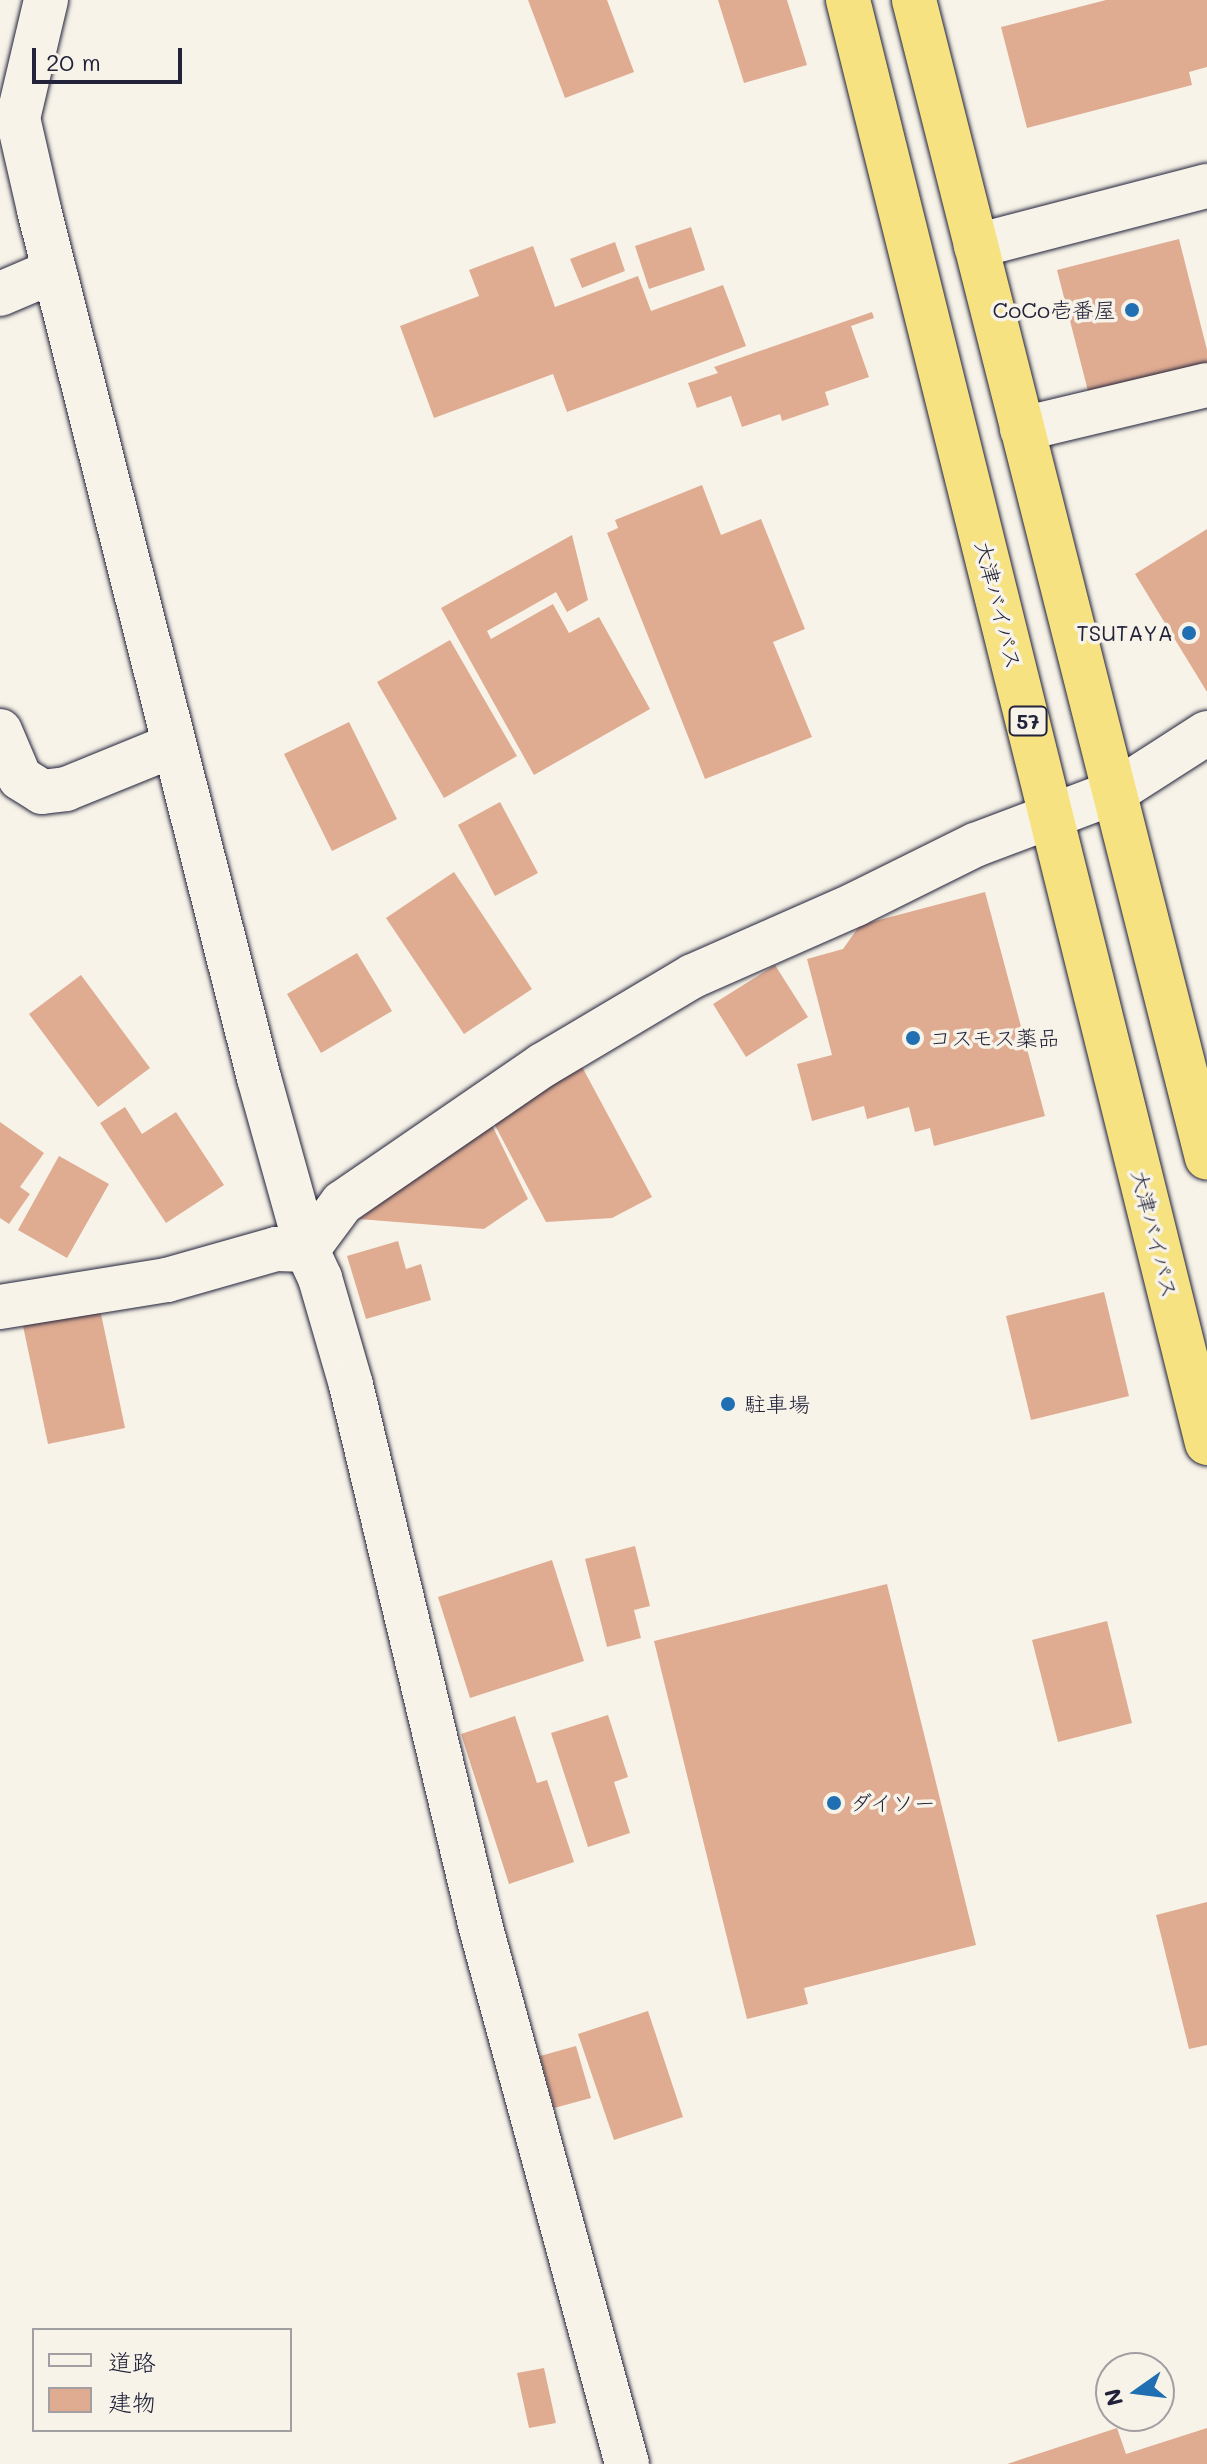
<!DOCTYPE html>
<html>
<head>
<meta charset="utf-8">
<style>
  body { margin:0 }
  #map { position:relative; width:1207px; height:2464px; overflow:hidden; background:#f7f3e8; font-family:Mali,"Klee One",sans-serif }
  div>[style] { position:absolute }
  .building>* { inset:0; background:#dfac92 }
  .roads { filter:drop-shadow(0 0 2px #22223b) drop-shadow(0 0 2px #22223b) }
  .minor>* { height:44px; margin:-22px; padding:0 22px; transform-origin:22px; border-radius:22px; background:#f7f3e8 }
  .trunk>* { height:44px; margin:-22px; padding:0 22px; transform-origin:22px; border-radius:22px; background:#f6e281 }
  .dots>* { width:22px; height:22px; translate:-50% -50%; box-sizing:border-box; border:4px solid #f7f3e8; border-radius:50% }
  span { translate:-50% -50%; white-space:nowrap; text-align:center; line-height:1.15; -webkit-text-stroke:7px #f7f3e8; paint-order:stroke }
  .shield-label span { padding:2px 6px; background:#f7f3e8; border:2px solid; border-radius:6px; -webkit-text-stroke-width:0 }
  .shield-label { font-size:20px; color:#22223b; font-weight:700 }
  .poi-label { font-size:22px; color:#22223b }
  .right { translate:-100% -50%; text-align:right }
  .left { translate:0 -50%; text-align:left }
  .street-label { font-size:22px; color:#22223b }
  .legend { position:absolute; left:32px; top:2328px; width:260px; height:104px; box-sizing:border-box; background:#f7f3e8; border:2px solid #a29fa3; margin:0; padding:10px 14px; list-style:none; font-size:24px; color:#22223b }
  .legend li { display:flex; align-items:center; gap:16px; height:40px }
  .legend b { width:40px; border:2px solid #a29fa3 }
  .north { position:absolute; left:1095px; top:2352px; width:80px; height:80px; box-sizing:border-box; background:#f7f3e8; border:2px solid #a29fa3; border-radius:50%; rotate:256deg; font-size:22px; font-weight:700; line-height:32px; text-align:center; color:#22223b }
  .north::after { content:''; display:block; margin:auto; width:28px; height:36px; background:#1f6fb2; clip-path:polygon(50% 0,100% 100%,50% 72%,0 100%) }
  .scale { position:absolute; left:32px; top:48px; width:150px; height:36px; box-sizing:border-box; border:4px solid #22223b; border-top:0; padding-left:10px; font-size:24px; line-height:28px; white-space:nowrap; color:#22223b; -webkit-text-stroke:6px #f7f3e8; paint-order:stroke }
</style>
</head>
<body>
<div id="map">
  <div class="building">
    <i style="clip-path:polygon(528px 0,607px 0,634px 72px,565px 98px)"></i>
    <i style="clip-path:polygon(718px 0,787px 0,807px 65px,744px 83px)"></i>
    <i style="clip-path:polygon(1106px 0,1207px 0,1207px 67px,1189px 72px,1192px 85px,1027px 128px,1001px 27px)"></i>
    <i style="clip-path:polygon(691px 227px,705px 270px,649px 289px,635px 246px)"></i>
    <i style="clip-path:polygon(1179px 239px,1207px 350px,1207px 365px,1089px 395px,1057px 270px)"></i>
    <i style="clip-path:polygon(615px 242px,625px 271px,582px 288px,570px 259px)"></i>
    <i style="clip-path:polygon(533px 246px,555px 307px,638px 276px,651px 311px,723px 285px,746px 346px,567px 412px,553px 374px,434px 418px,400px 326px,479px 296px,469px 270px)"></i>
    <i style="clip-path:polygon(872px 312px,874px 318px,851px 326px,869px 377px,825px 392px,829px 405px,782px 421px,780px 414px,742px 427px,731px 396px,697px 408px,688px 383px,718px 373px,714px 367px)"></i>
    <i style="clip-path:polygon(702px 485px,721px 535px,761px 519px,805px 629px,773px 642px,812px 737px,705px 779px,607px 533px,618px 528px,615px 520px)"></i>
    <i style="clip-path:polygon(1207px 529px,1207px 692px,1135px 574px)"></i>
    <i style="clip-path:polygon(572px 535px,588px 600px,567px 612px,556px 592px,487px 631px,491px 639px,553px 604px,569px 633px,599px 617px,650px 709px,534px 775px,441px 608px)"></i>
    <i style="clip-path:polygon(450px 640px,517px 756px,444px 798px,377px 682px)"></i>
    <i style="clip-path:polygon(349px 722px,397px 819px,332px 851px,284px 754px)"></i>
    <i style="clip-path:polygon(500px 802px,538px 873px,495px 896px,458px 825px)"></i>
    <i style="clip-path:polygon(454px 872px,532px 989px,464px 1034px,386px 918px)"></i>
    <i style="clip-path:polygon(985px 892px,1045px 1116px,934px 1146px,930px 1128px,915px 1132px,909px 1107px,867px 1119px,864px 1106px,812px 1121px,797px 1064px,832px 1055px,807px 959px,843px 949px,860px 925px)"></i>
    <i style="clip-path:polygon(357px 953px,392px 1011px,321px 1053px,287px 994px)"></i>
    <i style="clip-path:polygon(775px 965px,808px 1017px,746px 1057px,713px 1004px)"></i>
    <i style="clip-path:polygon(81px 975px,150px 1068px,98px 1107px,29px 1014px)"></i>
    <i style="clip-path:polygon(580px 1063px,652px 1197px,612px 1218px,546px 1222px,488px 1112px)"></i>
    <i style="clip-path:polygon(125px 1107px,142px 1134px,176px 1112px,224px 1185px,166px 1223px,100px 1123px)"></i>
    <i style="clip-path:polygon(0 1122px,44px 1153px,20px 1187px,30px 1194px,9px 1224px,0 1218px)"></i>
    <i style="clip-path:polygon(491px 1123px,528px 1199px,484px 1229px,359px 1219px)"></i>
    <i style="clip-path:polygon(59px 1156px,109px 1184px,67px 1258px,18px 1230px)"></i>
    <i style="clip-path:polygon(398px 1241px,406px 1269px,421px 1264px,431px 1300px,366px 1319px,347px 1256px)"></i>
    <i style="clip-path:polygon(1104px 1292px,1129px 1396px,1031px 1420px,1006px 1316px)"></i>
    <i style="clip-path:polygon(100px 1309px,125px 1428px,48px 1444px,23px 1326px)"></i>
    <i style="clip-path:polygon(635px 1546px,650px 1606px,634px 1610px,641px 1638px,607px 1647px,585px 1559px)"></i>
    <i style="clip-path:polygon(552px 1560px,584px 1661px,470px 1698px,438px 1597px)"></i>
    <i style="clip-path:polygon(887px 1584px,976px 1945px,804px 1988px,808px 2004px,747px 2019px,654px 1641px)"></i>
    <i style="clip-path:polygon(1107px 1621px,1132px 1723px,1058px 1742px,1032px 1640px)"></i>
    <i style="clip-path:polygon(608px 1715px,628px 1777px,614px 1782px,630px 1833px,588px 1847px,551px 1733px)"></i>
    <i style="clip-path:polygon(515px 1716px,537px 1783px,547px 1780px,574px 1862px,509px 1884px,461px 1734px)"></i>
    <i style="clip-path:polygon(1207px 1902px,1207px 2045px,1189px 2049px,1156px 1915px)"></i>
    <i style="clip-path:polygon(648px 2011px,683px 2117px,614px 2140px,578px 2034px)"></i>
    <i style="clip-path:polygon(576px 2046px,591px 2098px,554px 2108px,540px 2056px)"></i>
    <i style="clip-path:polygon(544px 2368px,556px 2423px,529px 2428px,517px 2373px)"></i>
    <i style="clip-path:polygon(1117px 2428px,1126px 2454px,1207px 2428px,1207px 2464px,1007px 2464px)"></i>
  </div>
  <div class="roads">
    <div class="minor">
      <i style="left:46px;top:0;width:121px;rotate:103.3deg"></i>
      <i style="left:18px;top:118px;width:94px;rotate:77.1deg"></i>
      <i style="left:39px;top:210px;width:895px;rotate:75.78deg"></i>
      <i style="left:259px;top:1078px;width:179px;rotate:74.4deg"></i>
      <i style="left:307px;top:1250px;width:31px;rotate:65deg"></i>
      <i style="left:320px;top:1278px;width:111px;rotate:73.8deg"></i>
      <i style="left:351px;top:1385px;width:558px;rotate:76.54deg"></i>
      <i style="left:481px;top:1928px;width:556px;rotate:74.76deg"></i>
      <i style="left:976px;top:246px;width:239px;rotate:-14.6deg"></i>
      <i style="left:0;top:294px;width:59px;rotate:-23.1deg"></i>
      <i style="left:1022px;top:429px;width:190px;rotate:-13.4deg"></i>
      <i style="left:0;top:731px;width:51px;rotate:66.9deg"></i>
      <i style="left:20px;top:778px;width:26px;rotate:32deg"></i>
      <i style="left:42px;top:792px;width:24px;rotate:-7deg"></i>
      <i style="left:66px;top:789px;width:117px;rotate:-22.2deg"></i>
      <i style="left:307px;top:1250px;width:59px;rotate:-53.3deg"></i>
      <i style="left:342px;top:1203px;width:244px;rotate:-34.5deg"></i>
      <i style="left:543px;top:1065px;width:174px;rotate:-30.7deg"></i>
      <i style="left:693px;top:976px;width:178px;rotate:-23.8deg"></i>
      <i style="left:856px;top:904px;width:133px;rotate:-26.4deg"></i>
      <i style="left:975px;top:845px;width:150px;rotate:-20.7deg"></i>
      <i style="left:1115px;top:792px;width:109px;rotate:-32.7deg"></i>
      <i style="left:0;top:1307px;width:169px;rotate:-9.2deg"></i>
      <i style="left:167px;top:1280px;width:113px;rotate:-15.9deg"></i>
      <i style="left:276px;top:1249px;width:31px;rotate:2deg"></i>
    </div>
    <div class="trunk">
      <i style="left:848px;top:0;width:1487px;rotate:76.03deg"></i>
      <i style="left:914px;top:0;width:1194px;rotate:75.8deg"></i>
    </div>
  </div>
  <div class="dots">
    <i style="left:1132px;top:310px;background:#1f6fb2"></i>
    <i style="left:1189px;top:633px;background:#1f6fb2"></i>
    <i style="left:913px;top:1038px;background:#1f6fb2"></i>
    <i style="left:728px;top:1404px;background:#1f6fb2"></i>
    <i style="left:834px;top:1803px;background:#1f6fb2"></i>
  </div>
  <div class="shield-label">
    <span style="left:1028px;top:721px">57</span>
  </div>
  <div class="poi-label">
    <span class="right" style="left:1116px;top:310px">CoCo壱番屋</span>
    <span class="right" style="left:1173px;top:633px">TSUTAYA</span>
    <span class="left" style="left:929px;top:1038px">コスモス薬品</span>
    <span class="left" style="left:744px;top:1404px">駐車場</span>
    <span class="left" style="left:850px;top:1803px">ダイソー</span>
  </div>
  <div class="street-label">
    <span style="left:999px;top:605px;rotate:76deg">大津バイパス</span>
    <span style="left:1155px;top:1234px;rotate:76deg">大津バイパス</span>
  </div>
  <ul class="legend">
  <li><b style="height:10px;background:#f7f3e8"></b>道路</li>
  <li><b style="height:22px;background:#dfac92"></b>建物</li>
  </ul>
  <div class="north">N</div>
  <div class="scale">20 m</div>
</div>
</body>
</html>
